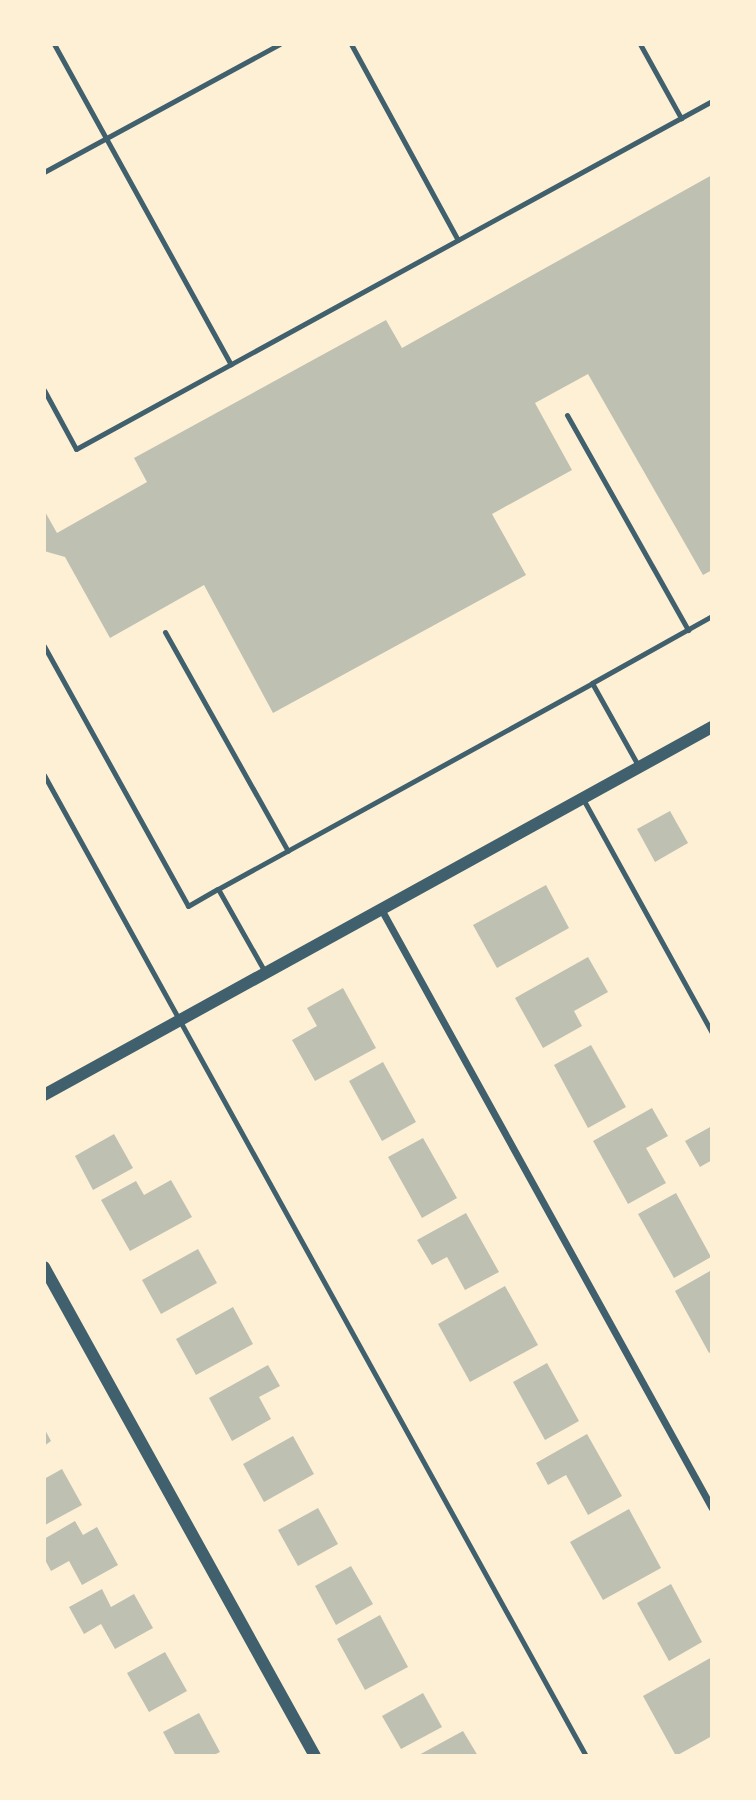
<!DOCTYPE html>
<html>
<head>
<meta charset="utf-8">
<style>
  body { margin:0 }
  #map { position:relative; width:756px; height:1800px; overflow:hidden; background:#fdf0d5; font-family:"Crimson Pro",serif }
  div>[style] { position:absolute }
  .building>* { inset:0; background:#bec0b2 }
  .service>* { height:5px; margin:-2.5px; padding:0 2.5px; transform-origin:2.5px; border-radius:2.5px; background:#3f606c }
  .minor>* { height:7px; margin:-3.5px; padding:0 3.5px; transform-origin:3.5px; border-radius:3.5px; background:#3f606c }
  .tertiary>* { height:12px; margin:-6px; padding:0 6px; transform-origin:6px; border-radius:6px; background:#3f606c }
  span { translate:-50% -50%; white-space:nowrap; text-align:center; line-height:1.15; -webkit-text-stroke:5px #fdf0d5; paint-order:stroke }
  .frame { position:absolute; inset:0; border:46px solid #fdf0d5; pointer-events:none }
</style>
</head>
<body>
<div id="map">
  <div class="building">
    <i style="clip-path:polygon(712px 175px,712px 570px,703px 575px,588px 374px,535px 403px,572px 470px,492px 514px,526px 575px,273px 713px,204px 585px,110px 638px,65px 557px,44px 551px,44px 510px,57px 533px,147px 482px,134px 458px,386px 320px,402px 348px)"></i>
    <i style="clip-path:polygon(670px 811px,688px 843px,655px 862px,637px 829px)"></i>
    <i style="clip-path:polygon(546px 885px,569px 928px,497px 968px,473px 925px)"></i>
    <i style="clip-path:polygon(588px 957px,608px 992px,574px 1011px,582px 1026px,543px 1048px,515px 998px)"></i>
    <i style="clip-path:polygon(343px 988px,376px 1048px,315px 1081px,292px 1040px,317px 1026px,307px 1008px)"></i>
    <i style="clip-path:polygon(591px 1045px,626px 1107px,588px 1128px,554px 1065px)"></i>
    <i style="clip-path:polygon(383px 1062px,416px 1122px,382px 1141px,349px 1081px)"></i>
    <i style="clip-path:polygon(652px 1108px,668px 1136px,646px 1148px,666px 1183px,628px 1204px,593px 1141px)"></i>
    <i style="clip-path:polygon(712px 1126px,712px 1160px,700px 1167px,685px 1141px)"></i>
    <i style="clip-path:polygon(114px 1134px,133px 1168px,93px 1190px,75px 1156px)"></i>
    <i style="clip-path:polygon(423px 1138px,457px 1198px,422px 1218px,388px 1157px)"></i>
    <i style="clip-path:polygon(171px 1180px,192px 1217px,130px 1251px,101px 1200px,136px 1181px,144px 1195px)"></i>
    <i style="clip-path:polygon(676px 1193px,711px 1257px,674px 1278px,638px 1214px)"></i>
    <i style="clip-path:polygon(466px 1213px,499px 1272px,465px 1290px,447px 1257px,432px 1265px,417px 1240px)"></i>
    <i style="clip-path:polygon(198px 1249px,217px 1283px,161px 1314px,142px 1280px)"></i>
    <i style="clip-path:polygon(710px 1271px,712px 1351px,709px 1353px,675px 1291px)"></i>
    <i style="clip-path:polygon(505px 1286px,538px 1345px,470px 1382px,438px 1324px)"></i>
    <i style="clip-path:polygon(233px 1307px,253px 1344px,196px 1375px,176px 1339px)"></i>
    <i style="clip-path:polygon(547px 1363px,579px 1421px,545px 1440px,513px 1382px)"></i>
    <i style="clip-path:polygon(268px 1365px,280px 1386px,259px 1397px,271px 1419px,232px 1441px,209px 1398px)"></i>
    <i style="clip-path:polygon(44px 1428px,51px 1441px,44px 1446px)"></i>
    <i style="clip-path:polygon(587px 1434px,622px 1496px,588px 1515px,566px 1475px,548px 1485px,536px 1463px)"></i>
    <i style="clip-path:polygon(293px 1436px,314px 1474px,264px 1502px,243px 1464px)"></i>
    <i style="clip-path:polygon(62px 1469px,82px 1505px,45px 1525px,44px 1479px)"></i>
    <i style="clip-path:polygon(318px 1508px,338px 1544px,298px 1566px,278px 1530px)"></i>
    <i style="clip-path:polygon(629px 1509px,661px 1568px,603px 1600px,570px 1542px)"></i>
    <i style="clip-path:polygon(75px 1521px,83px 1535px,97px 1527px,118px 1565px,82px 1585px,69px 1561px,51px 1571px,44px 1558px,44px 1539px)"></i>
    <i style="clip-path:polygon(351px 1566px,373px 1604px,336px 1625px,315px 1586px)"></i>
    <i style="clip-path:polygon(671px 1584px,702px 1642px,669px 1661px,637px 1603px)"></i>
    <i style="clip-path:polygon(102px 1589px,111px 1607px,134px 1594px,153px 1628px,115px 1649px,101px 1624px,84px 1634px,69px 1607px)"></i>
    <i style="clip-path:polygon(380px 1615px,408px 1667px,365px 1690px,337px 1639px)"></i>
    <i style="clip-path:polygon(165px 1652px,187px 1691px,149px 1712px,127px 1673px)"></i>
    <i style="clip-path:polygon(712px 1657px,712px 1736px,676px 1756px,643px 1696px)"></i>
    <i style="clip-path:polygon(423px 1693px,442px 1727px,401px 1749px,382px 1716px)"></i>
    <i style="clip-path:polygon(199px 1713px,220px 1752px,212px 1756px,176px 1756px,163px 1732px)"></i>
    <i style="clip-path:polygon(463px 1731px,478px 1756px,417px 1756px)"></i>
  </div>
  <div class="service">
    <i style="left:54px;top:44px;width:366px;rotate:61.1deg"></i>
    <i style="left:351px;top:44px;width:223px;rotate:61.4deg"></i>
    <i style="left:640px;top:44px;width:85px;rotate:61deg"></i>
    <i style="left:44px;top:172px;width:268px;rotate:-28.5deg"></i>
    <i style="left:44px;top:390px;width:67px;rotate:61.5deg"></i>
    <i style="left:76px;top:449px;width:725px;rotate:-28.69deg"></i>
    <i style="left:567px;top:415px;width:247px;rotate:60.6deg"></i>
    <i style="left:165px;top:632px;width:251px;rotate:60.7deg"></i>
    <i style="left:44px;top:646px;width:297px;rotate:61deg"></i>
    <i style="left:188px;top:906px;width:34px;rotate:-30deg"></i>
    <i style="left:639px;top:767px;width:96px;rotate:-119.2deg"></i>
    <i style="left:592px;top:683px;width:137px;rotate:-29.2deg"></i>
    <i style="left:44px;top:775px;width:1121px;rotate:61.08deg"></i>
    <i style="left:583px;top:799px;width:267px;rotate:61.1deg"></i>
    <i style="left:265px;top:972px;width:95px;rotate:-119.5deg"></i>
    <i style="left:218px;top:889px;width:427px;rotate:-28.8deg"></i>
  </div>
  <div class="minor">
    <i style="left:381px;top:909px;width:684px;rotate:61.08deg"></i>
  </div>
  <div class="tertiary">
    <i style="left:44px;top:1095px;width:763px;rotate:-28.85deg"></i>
    <i style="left:44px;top:1267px;width:559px;rotate:61.01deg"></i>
  </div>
  <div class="frame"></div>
</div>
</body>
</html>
